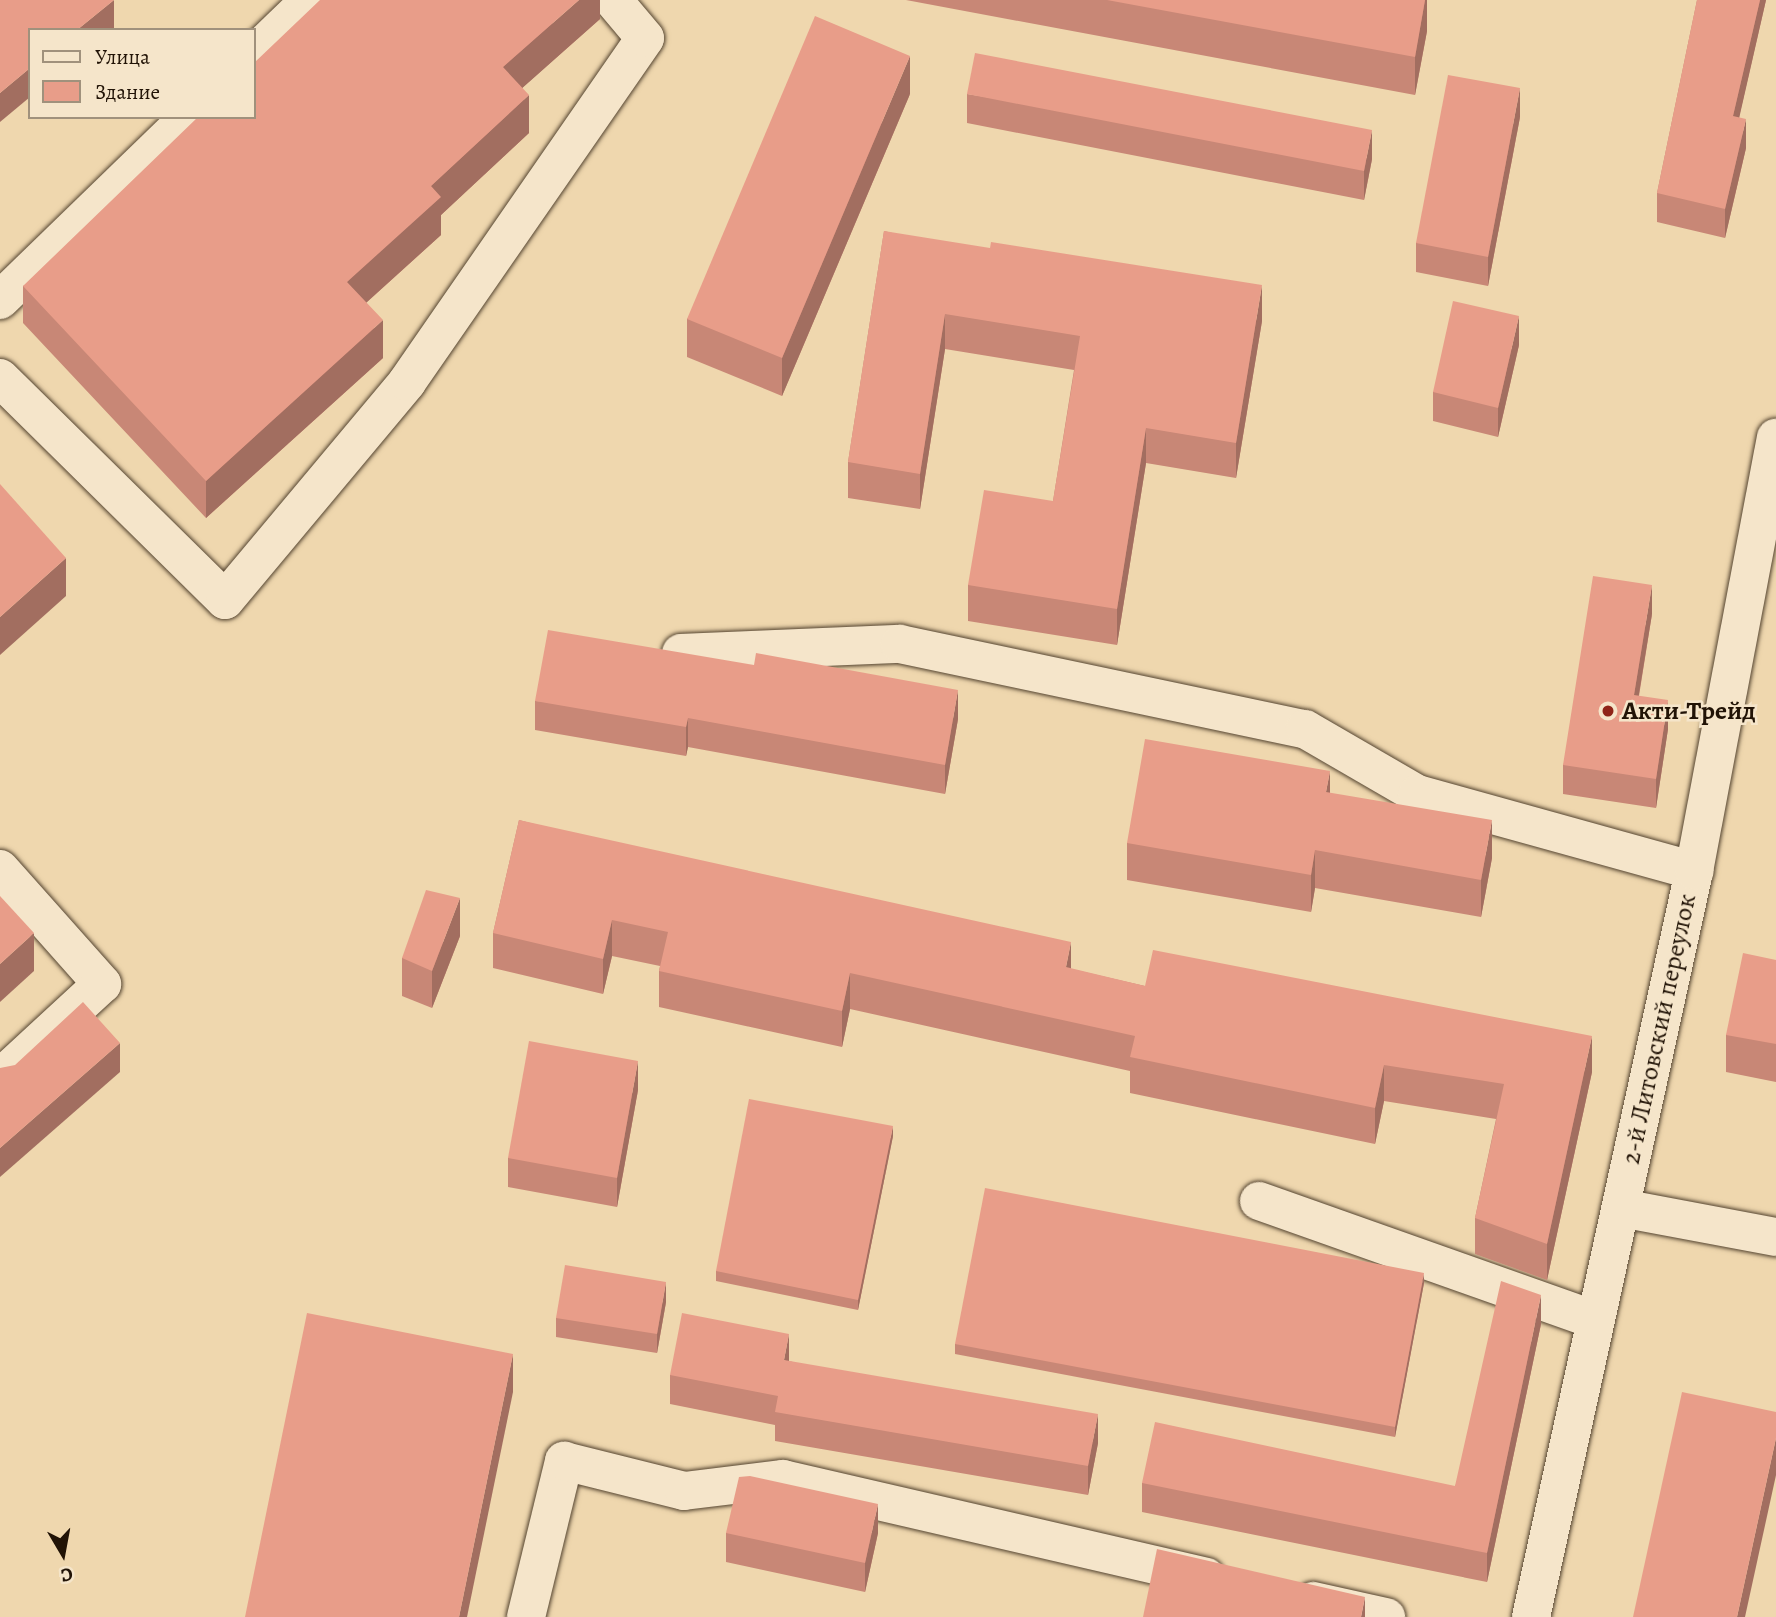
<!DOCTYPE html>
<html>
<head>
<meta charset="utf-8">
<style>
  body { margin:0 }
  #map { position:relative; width:1776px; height:1617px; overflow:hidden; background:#efd7ae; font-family:Alegreya,serif }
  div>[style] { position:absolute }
  .roads { filter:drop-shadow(0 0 2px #544430) drop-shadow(0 0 2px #544430) }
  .minor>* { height:38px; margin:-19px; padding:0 19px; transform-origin:19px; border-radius:19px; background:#f5e5ca }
  .wall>* { inset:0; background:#c88776 }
  .shaded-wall>* { inset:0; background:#a26e60 }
  .building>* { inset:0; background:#e89d89 }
  .dots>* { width:19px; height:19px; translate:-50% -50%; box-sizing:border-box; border:4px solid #f5e5ca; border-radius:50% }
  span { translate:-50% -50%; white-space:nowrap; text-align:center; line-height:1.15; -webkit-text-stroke:5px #f5e5ca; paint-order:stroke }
  .poi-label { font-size:26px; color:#211306; font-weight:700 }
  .left { translate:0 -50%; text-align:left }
  .street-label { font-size:26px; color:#211306 }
  .legend { position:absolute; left:28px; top:28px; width:228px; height:91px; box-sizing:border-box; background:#f5e5ca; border:2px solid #a0917c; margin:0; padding:9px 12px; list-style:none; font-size:21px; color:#211306 }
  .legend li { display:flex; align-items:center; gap:14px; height:35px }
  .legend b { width:35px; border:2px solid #a0917c }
  .north { position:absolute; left:28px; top:1519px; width:70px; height:70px; -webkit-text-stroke:5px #f5e5ca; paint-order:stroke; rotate:170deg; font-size:19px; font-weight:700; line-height:28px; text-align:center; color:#211306 }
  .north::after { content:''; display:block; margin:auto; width:24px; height:32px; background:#211306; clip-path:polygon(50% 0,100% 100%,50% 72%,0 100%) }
</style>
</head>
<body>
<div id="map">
  <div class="roads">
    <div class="minor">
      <i style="left:254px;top:54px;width:78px;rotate:-44deg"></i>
      <i style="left:0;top:300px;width:263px;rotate:-44.1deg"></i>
      <i style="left:0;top:378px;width:316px;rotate:44.6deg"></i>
      <i style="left:225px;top:600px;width:284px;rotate:-50.1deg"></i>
      <i style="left:407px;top:382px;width:418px;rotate:-55.3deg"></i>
      <i style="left:645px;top:38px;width:50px;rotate:-130.1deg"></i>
      <i style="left:681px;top:653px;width:219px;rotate:-2.4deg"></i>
      <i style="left:900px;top:644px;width:414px;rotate:11.9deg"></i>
      <i style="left:1305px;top:729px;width:129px;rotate:30.1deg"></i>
      <i style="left:1417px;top:794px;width:288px;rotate:15.5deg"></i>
      <i style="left:0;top:869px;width:154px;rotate:48.4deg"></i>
      <i style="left:102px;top:984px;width:139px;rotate:137.3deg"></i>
      <i style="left:1259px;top:1201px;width:356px;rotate:19.5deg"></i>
      <i style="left:1621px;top:1208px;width:158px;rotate:10.6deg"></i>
      <i style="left:1313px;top:1601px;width:75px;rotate:12.4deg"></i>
      <i style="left:526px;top:1617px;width:161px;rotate:-76.3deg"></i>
      <i style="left:564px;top:1461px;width:124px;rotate:14deg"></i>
      <i style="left:684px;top:1491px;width:100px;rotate:-6.9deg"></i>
      <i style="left:783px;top:1479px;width:434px;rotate:13deg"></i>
      <i style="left:1531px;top:1617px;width:764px;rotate:-77.67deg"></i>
      <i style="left:1694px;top:871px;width:441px;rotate:-79.3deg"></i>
    </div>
  </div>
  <div class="wall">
    <i style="clip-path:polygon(600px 0,600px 19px,522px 88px,529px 133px,441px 215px,441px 235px,366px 303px,383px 358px,206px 518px,23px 323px,23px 286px)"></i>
    <i style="clip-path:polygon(906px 0,1427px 0,1427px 31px,1415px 95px)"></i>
    <i style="clip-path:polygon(1697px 0,1766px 0,1739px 117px,1746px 148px,1725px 238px,1657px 222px,1657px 193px)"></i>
    <i style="clip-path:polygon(910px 94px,782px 396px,687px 357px,687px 319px)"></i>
    <i style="clip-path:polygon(967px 94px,1372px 159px,1364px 200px,967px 123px)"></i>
    <i style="clip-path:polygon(1520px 117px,1488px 286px,1416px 272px,1416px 243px)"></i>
    <i style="clip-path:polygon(884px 231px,1262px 321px,1236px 478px,1146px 463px,1117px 645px,968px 621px,968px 585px,1053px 501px,1074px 370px,945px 349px,920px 509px,848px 498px,848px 462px)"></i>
    <i style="clip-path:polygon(1519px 345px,1498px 437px,1433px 421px,1433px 392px)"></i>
    <i style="clip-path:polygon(1652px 614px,1639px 696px,1668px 729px,1656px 808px,1563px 794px,1563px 765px)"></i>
    <i style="clip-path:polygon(535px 701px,958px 719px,945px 794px,688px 747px,686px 756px,535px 730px)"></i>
    <i style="clip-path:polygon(1330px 793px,1492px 858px,1481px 917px,1315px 888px,1311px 912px,1127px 880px,1127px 843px)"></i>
    <i style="clip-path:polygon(519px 820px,1071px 969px,1145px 986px,1592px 1072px,1547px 1280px,1475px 1254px,1475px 1218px,1496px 1119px,1384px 1101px,1375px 1144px,1130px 1093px,1130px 1071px,850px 1009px,842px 1047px,659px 1007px,659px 971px,660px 966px,612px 956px,603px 994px,493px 968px,493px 933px)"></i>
    <i style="clip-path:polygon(460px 936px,432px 1008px,402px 996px,402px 958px)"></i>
    <i style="clip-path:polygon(1776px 960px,1776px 1082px,1726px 1072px,1726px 1035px)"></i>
    <i style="clip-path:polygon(638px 1090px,617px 1207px,508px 1187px,508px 1158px)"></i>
    <i style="clip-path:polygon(893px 1136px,858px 1310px,716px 1281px,716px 1271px)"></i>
    <i style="clip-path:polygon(1424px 1283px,1395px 1437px,955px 1354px,955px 1344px)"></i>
    <i style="clip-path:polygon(666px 1302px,657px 1353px,556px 1337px,556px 1318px)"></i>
    <i style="clip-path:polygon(1541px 1324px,1487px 1582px,1142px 1512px,1142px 1483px,1455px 1486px)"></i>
    <i style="clip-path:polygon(789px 1361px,1098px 1443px,1088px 1495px,775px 1441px,775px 1425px,670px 1404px,670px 1375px)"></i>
    <i style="clip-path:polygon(726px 1533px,878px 1533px,865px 1592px,726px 1562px)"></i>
  </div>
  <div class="shaded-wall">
    <i style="clip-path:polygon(114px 0,114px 28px,113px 30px,77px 30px)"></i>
    <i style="clip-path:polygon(579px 0,600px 0,600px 19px,503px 105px,503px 67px)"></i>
    <i style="clip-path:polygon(1425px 0,1427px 0,1427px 31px,1415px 95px,1415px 57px)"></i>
    <i style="clip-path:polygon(1760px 0,1766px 0,1733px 145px,1733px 116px)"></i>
    <i style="clip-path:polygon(910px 56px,910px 94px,782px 396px,782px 358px)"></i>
    <i style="clip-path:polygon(30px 68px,30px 97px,0 122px,0 93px)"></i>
    <i style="clip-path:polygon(1520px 88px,1520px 117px,1488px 286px,1488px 257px)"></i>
    <i style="clip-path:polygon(529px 95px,529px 133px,441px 215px,441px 235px,347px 320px,347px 282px,431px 186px)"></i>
    <i style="clip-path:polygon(1746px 119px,1746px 148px,1725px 238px,1725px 209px)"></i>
    <i style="clip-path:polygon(1372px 130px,1372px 159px,1364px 200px,1364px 171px)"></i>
    <i style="clip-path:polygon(1262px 285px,1262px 321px,1236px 478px,1236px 443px)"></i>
    <i style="clip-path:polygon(945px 314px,945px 349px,920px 509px,920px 474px)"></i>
    <i style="clip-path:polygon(1519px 316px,1519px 345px,1498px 437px,1498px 408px)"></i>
    <i style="clip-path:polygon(383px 320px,383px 358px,206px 518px,206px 481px)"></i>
    <i style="clip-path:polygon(1146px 428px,1146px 463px,1117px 645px,1117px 609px)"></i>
    <i style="clip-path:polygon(66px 558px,66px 596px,0 655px,0 617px)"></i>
    <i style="clip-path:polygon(1652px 585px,1652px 614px,1634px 724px,1634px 695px)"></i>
    <i style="clip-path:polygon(958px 690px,958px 719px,945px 794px,945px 765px)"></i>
    <i style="clip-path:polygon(1668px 700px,1668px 729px,1656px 808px,1656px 779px)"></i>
    <i style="clip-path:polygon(688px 718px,688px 747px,686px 756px,686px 727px)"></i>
    <i style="clip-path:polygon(1330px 771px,1330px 809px,1326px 792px)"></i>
    <i style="clip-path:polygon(1492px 820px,1492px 858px,1481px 917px,1481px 880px)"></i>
    <i style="clip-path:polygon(1315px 850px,1315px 888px,1311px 912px,1311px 875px)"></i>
    <i style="clip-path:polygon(460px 898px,460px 936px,432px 1008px,432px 971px)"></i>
    <i style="clip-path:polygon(612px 920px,612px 956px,603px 994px,603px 959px)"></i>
    <i style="clip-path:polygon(34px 933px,34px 971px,0 1002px,0 964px)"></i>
    <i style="clip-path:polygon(1071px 942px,1071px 978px,1066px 967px)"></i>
    <i style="clip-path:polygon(850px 973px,850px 1009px,842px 1047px,842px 1011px)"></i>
    <i style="clip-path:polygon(1592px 1036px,1592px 1072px,1547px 1280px,1547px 1244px)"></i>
    <i style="clip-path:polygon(120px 1043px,120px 1072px,0 1177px,0 1148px)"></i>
    <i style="clip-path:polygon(638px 1061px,638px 1090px,617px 1207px,617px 1178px)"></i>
    <i style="clip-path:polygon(1384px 1065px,1384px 1101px,1375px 1144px,1375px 1108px)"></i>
    <i style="clip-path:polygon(893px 1126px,893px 1136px,858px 1310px,858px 1300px)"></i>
    <i style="clip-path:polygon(1424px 1273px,1424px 1283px,1395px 1437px,1395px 1427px)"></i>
    <i style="clip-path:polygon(666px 1282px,666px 1302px,657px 1353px,657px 1334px)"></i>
    <i style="clip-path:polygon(1541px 1295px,1541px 1324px,1487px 1582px,1487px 1553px)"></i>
    <i style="clip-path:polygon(789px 1334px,789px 1363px,784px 1360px)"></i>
    <i style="clip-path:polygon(513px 1354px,513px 1392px,467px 1617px,459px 1617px)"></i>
    <i style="clip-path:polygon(1098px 1414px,1098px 1443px,1088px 1495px,1088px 1466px)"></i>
    <i style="clip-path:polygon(1776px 1438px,1776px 1475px,1745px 1617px,1737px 1617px)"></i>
    <i style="clip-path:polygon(878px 1504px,878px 1533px,865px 1592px,865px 1563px)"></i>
    <i style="clip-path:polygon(1365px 1597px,1365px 1617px,1361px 1617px)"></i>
  </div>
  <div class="building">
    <i style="clip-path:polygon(0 0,114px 0,77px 30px,30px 30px,30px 68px,0 93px)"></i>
    <i style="clip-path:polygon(320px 0,579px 0,503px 67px,529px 95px,431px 186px,441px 197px,347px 282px,383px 320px,206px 481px,23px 286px,198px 117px,254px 117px,254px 63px)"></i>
    <i style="clip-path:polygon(1107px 0,1425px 0,1415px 57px)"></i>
    <i style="clip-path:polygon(1697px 0,1760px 0,1733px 116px,1746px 119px,1725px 209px,1657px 193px)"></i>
    <i style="clip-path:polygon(815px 16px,910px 56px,782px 358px,687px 319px)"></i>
    <i style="clip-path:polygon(975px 53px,1372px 130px,1364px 171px,967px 94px)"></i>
    <i style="clip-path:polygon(1448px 75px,1520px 88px,1488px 257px,1416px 243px)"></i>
    <i style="clip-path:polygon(884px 231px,990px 248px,991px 242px,1262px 285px,1236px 443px,1146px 428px,1117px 609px,968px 585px,984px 490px,1053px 501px,1080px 336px,945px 314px,920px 474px,848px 462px)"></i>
    <i style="clip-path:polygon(1453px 301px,1519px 316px,1498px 408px,1433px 392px)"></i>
    <i style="clip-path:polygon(0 484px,66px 558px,0 617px)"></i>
    <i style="clip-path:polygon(1593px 576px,1652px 585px,1634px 695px,1668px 700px,1656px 779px,1563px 765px)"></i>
    <i style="clip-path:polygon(548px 630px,754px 665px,756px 653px,958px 690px,945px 765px,688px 718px,686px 727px,535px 701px)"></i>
    <i style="clip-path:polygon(1145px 739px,1330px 771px,1326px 792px,1492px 820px,1481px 880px,1315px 850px,1311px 875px,1127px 843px)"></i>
    <i style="clip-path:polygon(519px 820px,1071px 942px,1066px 967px,1145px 986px,1153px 950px,1592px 1036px,1547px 1244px,1475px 1218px,1504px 1084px,1384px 1065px,1375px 1108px,1130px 1057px,1135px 1036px,850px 973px,842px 1011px,659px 971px,668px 932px,612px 920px,603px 959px,493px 933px)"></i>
    <i style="clip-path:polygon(426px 890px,460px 898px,432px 971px,402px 958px)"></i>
    <i style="clip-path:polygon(0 896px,34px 933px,0 964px)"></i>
    <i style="clip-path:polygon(1743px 953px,1776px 960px,1776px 1044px,1726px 1035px)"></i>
    <i style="clip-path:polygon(83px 1002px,120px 1043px,0 1148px,0 1068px,15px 1065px)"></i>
    <i style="clip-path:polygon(529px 1041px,638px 1061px,617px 1178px,508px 1158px)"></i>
    <i style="clip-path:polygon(749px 1099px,893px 1126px,858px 1300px,716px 1271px)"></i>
    <i style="clip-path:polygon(985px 1188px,1424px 1273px,1395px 1427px,955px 1344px)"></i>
    <i style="clip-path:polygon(565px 1265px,666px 1282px,657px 1334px,556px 1318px)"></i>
    <i style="clip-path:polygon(1501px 1281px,1541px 1295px,1487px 1553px,1142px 1483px,1155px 1422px,1455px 1486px)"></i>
    <i style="clip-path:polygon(307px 1313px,513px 1354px,459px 1617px,245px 1617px)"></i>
    <i style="clip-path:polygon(682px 1313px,789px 1334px,784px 1360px,1098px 1414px,1088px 1466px,775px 1412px,778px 1396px,670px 1375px)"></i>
    <i style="clip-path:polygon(1682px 1392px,1776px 1412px,1776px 1438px,1737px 1617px,1633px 1617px)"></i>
    <i style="clip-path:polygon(750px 1476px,878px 1504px,865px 1563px,726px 1533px,739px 1477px)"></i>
    <i style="clip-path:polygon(1157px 1549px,1365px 1597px,1361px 1617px,1143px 1617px)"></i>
  </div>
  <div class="dots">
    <i style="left:1608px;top:711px;background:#8f2418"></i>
  </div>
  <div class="poi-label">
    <span class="left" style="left:1622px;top:711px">Акти-Трейд</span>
  </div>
  <div class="street-label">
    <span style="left:1659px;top:1029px;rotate:-78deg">2-й Литовский переулок</span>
  </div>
  <ul class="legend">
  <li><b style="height:9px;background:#f5e5ca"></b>Улица</li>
  <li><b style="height:19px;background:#e89d89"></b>Здание</li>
  </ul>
  <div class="north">С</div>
</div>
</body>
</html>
